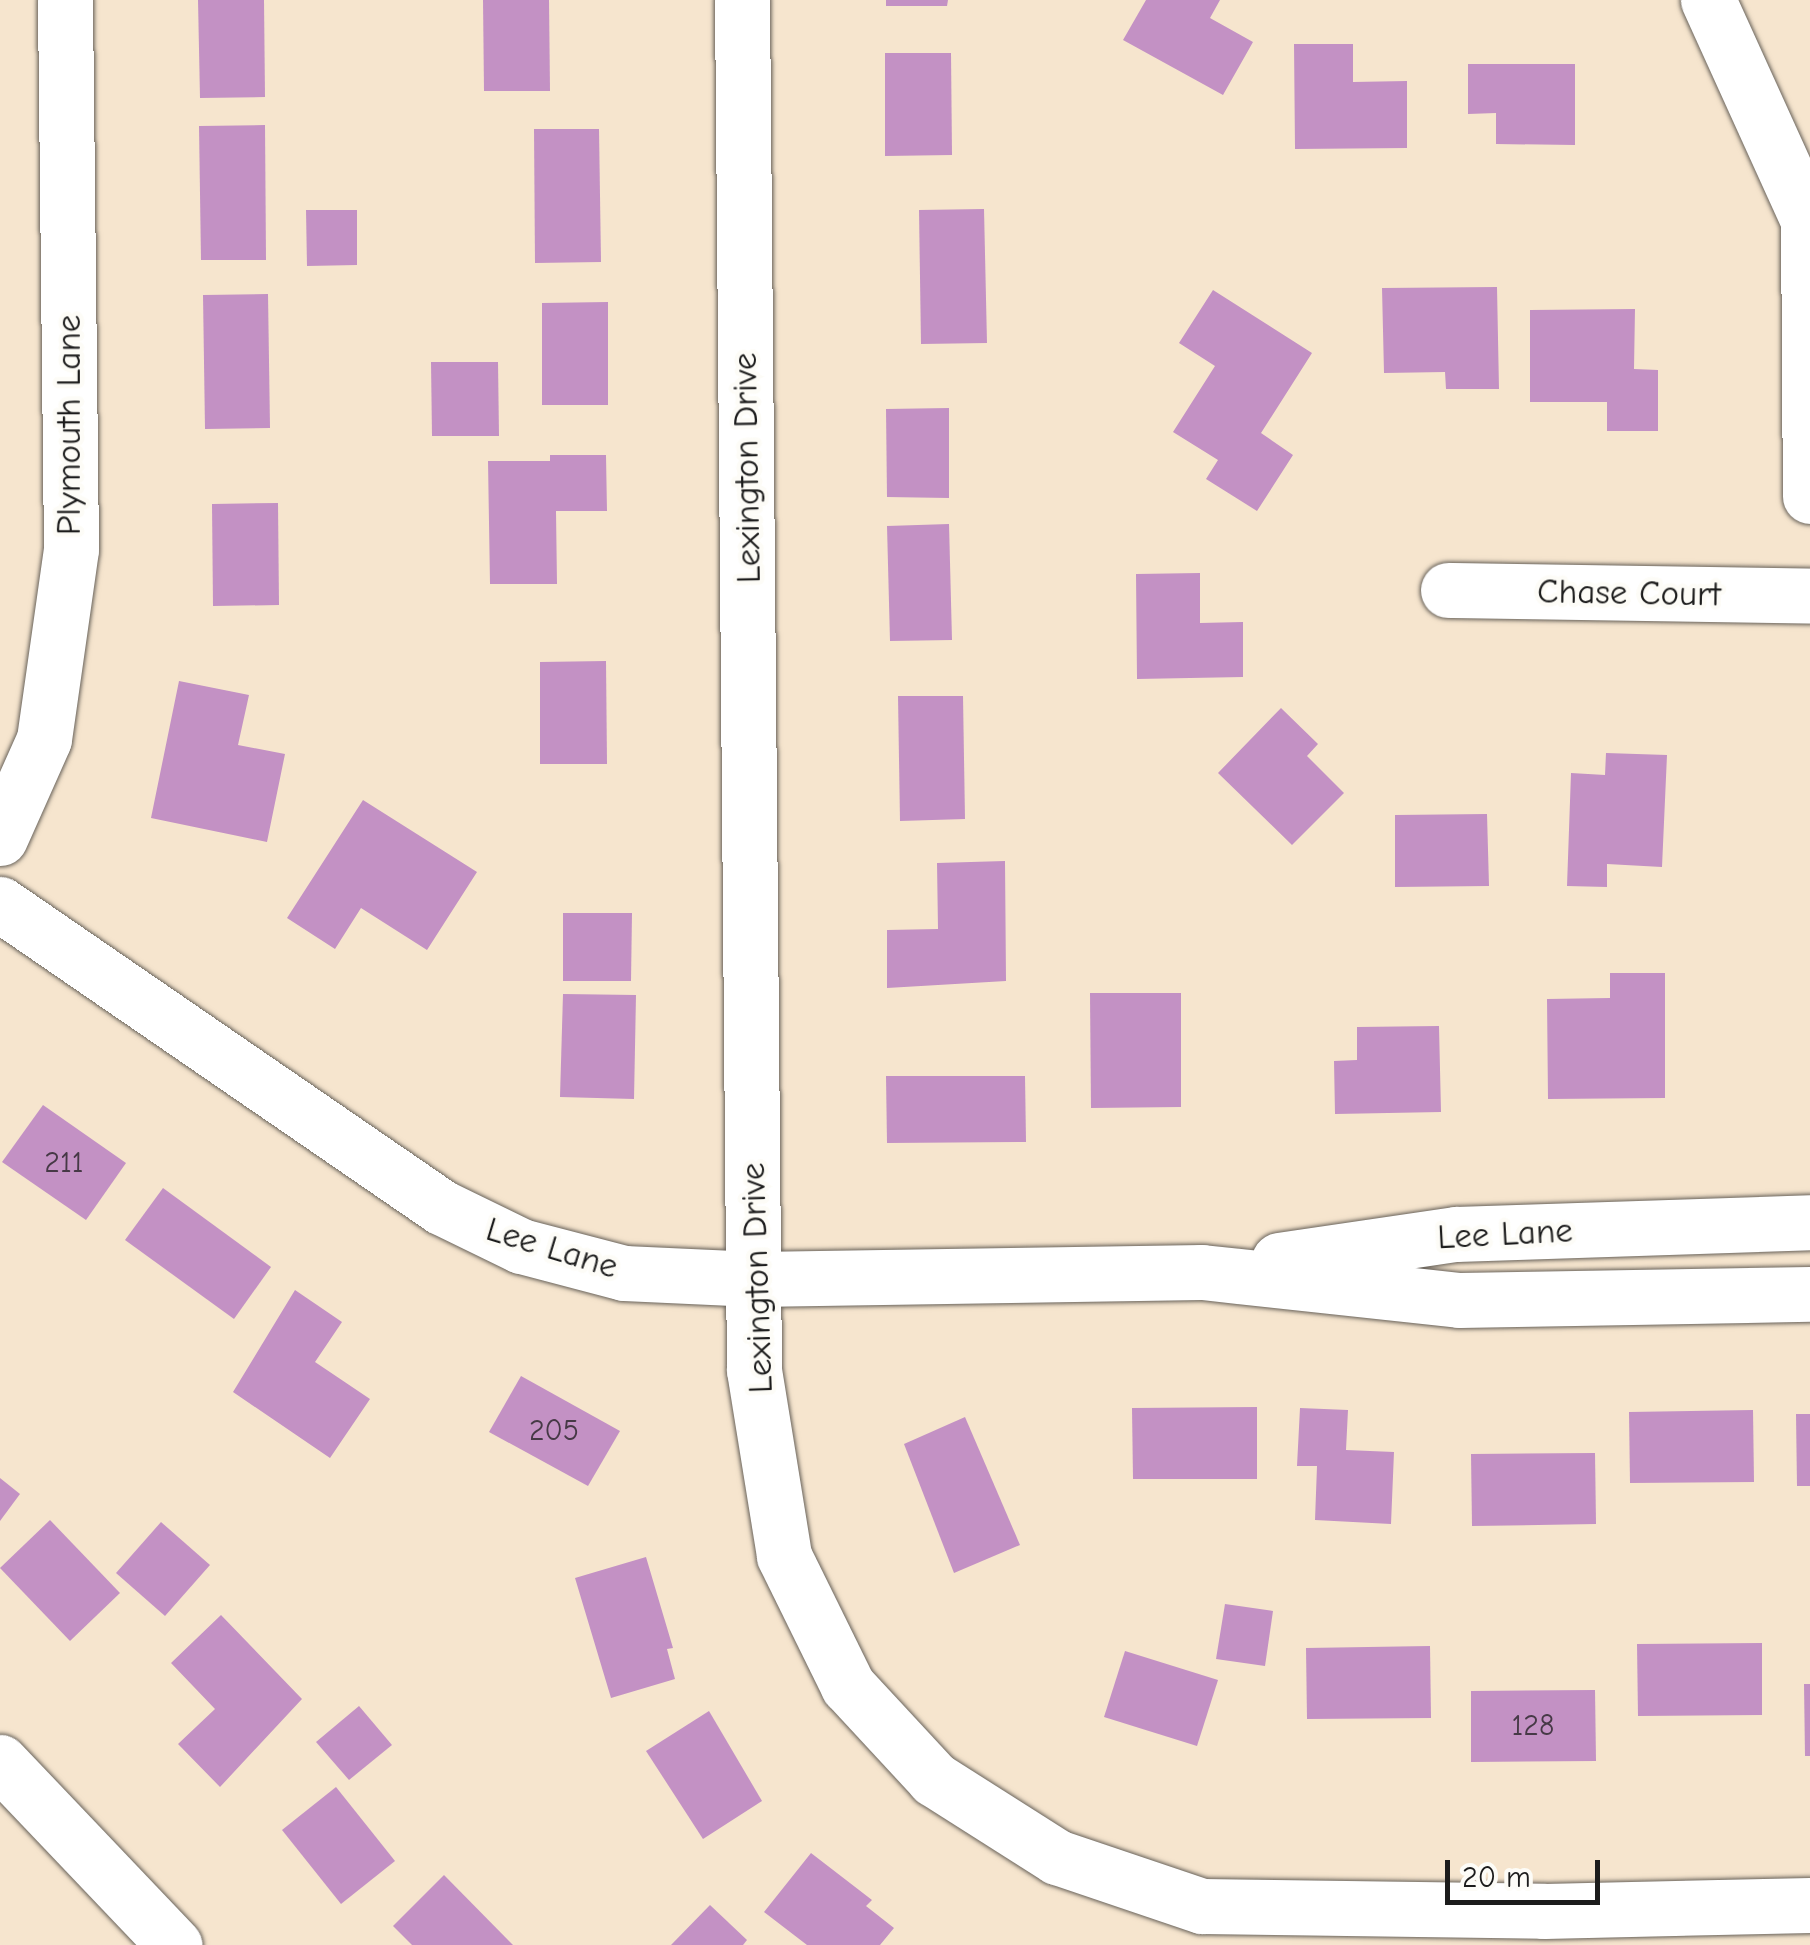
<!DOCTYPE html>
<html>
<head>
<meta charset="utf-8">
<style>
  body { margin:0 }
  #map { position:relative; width:1810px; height:1945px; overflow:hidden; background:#f6e5ce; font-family:"Comic Neue",sans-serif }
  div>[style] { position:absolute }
  .building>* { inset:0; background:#c391c4 }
  .roads { filter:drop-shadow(0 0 2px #68625a) drop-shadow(0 0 2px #68625a) }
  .minor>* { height:55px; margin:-27.5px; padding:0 27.5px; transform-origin:27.5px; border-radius:27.5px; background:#fff }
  span { translate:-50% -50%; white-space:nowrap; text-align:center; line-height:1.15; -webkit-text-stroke:9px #fdfcf7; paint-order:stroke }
  .number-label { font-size:30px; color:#463946 }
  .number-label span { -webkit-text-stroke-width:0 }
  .street-label { font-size:35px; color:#1c1c1c }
  .scale { position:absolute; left:1445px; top:1860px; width:155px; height:45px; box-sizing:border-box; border:5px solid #1c1c1c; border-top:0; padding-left:12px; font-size:30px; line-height:35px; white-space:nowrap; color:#1c1c1c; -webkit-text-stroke:8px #fdfcf7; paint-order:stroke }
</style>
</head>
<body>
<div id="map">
  <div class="building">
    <i style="clip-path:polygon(198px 0,264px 0,265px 97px,200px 98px)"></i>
    <i style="clip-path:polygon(483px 0,549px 0,550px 91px,484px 91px)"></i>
    <i style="clip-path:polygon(886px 0,948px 0,947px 6px,886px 6px)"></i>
    <i style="clip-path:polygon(1146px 0,1220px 0,1210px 18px,1253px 42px,1223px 95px,1123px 40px)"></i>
    <i style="clip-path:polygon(1294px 44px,1353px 44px,1353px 82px,1407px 81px,1407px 148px,1295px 149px)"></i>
    <i style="clip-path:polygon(885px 53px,951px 53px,952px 155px,885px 156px)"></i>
    <i style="clip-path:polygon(1468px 64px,1575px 64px,1575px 145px,1496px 144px,1496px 113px,1468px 114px)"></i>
    <i style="clip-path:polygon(265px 125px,266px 260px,201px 260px,199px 126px)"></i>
    <i style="clip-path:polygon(534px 129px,599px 129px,601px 262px,535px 263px)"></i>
    <i style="clip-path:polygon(984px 209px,987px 343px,921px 344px,919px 210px)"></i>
    <i style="clip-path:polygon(306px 210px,357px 210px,357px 265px,307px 266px)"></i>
    <i style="clip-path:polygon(1497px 287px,1499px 389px,1446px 389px,1445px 372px,1384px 373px,1382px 288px)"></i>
    <i style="clip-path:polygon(1213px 290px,1312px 353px,1261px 433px,1293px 455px,1257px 511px,1206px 479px,1218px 460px,1173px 432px,1215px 366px,1179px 343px)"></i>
    <i style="clip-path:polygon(268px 294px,270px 428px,205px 429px,203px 295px)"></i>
    <i style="clip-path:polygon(608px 302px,608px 405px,542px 405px,542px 303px)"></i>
    <i style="clip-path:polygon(1635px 309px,1634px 369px,1658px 370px,1658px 431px,1607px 431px,1607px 402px,1530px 402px,1530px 310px)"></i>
    <i style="clip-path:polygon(431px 362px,498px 362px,499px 436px,432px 436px)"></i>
    <i style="clip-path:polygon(949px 408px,949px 498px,887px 497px,886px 409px)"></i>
    <i style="clip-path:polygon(550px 455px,606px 455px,607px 511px,556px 511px,557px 584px,490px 584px,488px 461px,550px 461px)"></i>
    <i style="clip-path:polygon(278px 503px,279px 605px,213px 606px,212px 504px)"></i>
    <i style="clip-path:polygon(949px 524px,952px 640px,890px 641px,887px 526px)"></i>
    <i style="clip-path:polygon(1200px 573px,1200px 623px,1243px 622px,1243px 677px,1137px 679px,1136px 574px)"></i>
    <i style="clip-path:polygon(606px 661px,607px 764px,540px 764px,540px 662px)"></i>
    <i style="clip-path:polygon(179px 681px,249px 695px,238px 745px,285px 754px,267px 842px,151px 818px)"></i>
    <i style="clip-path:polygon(898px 696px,963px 696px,965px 819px,900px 821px)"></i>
    <i style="clip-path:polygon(1281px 708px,1318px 744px,1307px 756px,1344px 793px,1292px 845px,1218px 773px)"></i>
    <i style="clip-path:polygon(1606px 753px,1667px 755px,1662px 867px,1607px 864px,1607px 887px,1567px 886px,1571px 773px,1605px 775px)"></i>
    <i style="clip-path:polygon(363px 800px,477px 872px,427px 950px,361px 908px,335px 949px,287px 918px)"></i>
    <i style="clip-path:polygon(1487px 814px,1489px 886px,1395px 887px,1395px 815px)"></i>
    <i style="clip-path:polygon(1005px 861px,1006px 981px,887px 988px,887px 930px,938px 929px,937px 863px)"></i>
    <i style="clip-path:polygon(563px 913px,632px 913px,631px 981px,563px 981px)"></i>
    <i style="clip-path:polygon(1610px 973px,1665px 973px,1665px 1098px,1548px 1099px,1547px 999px,1610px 998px)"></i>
    <i style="clip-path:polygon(1090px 993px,1181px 993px,1181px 1107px,1091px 1108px)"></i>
    <i style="clip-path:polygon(563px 994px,636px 995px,634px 1099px,560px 1097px)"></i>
    <i style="clip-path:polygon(1439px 1026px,1441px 1112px,1335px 1114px,1334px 1061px,1357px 1060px,1357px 1027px)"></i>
    <i style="clip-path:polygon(886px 1076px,1025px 1076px,1026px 1142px,887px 1143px)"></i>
    <i style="clip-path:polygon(43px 1105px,126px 1163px,86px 1220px,2px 1162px)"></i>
    <i style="clip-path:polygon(163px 1188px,271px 1267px,234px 1319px,125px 1240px)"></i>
    <i style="clip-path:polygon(295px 1290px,342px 1322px,315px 1362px,370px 1399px,330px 1458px,233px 1392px)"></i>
    <i style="clip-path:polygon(521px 1376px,620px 1431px,588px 1486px,489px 1432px)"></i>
    <i style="clip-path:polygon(1257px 1407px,1257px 1479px,1133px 1479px,1132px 1408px)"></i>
    <i style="clip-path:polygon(1300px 1408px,1348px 1410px,1346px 1450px,1394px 1452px,1391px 1524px,1315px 1520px,1317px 1466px,1297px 1466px)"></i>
    <i style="clip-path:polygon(1753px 1410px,1754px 1482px,1630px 1483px,1629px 1412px)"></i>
    <i style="clip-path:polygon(1796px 1414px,1810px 1414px,1810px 1486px,1797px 1486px)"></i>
    <i style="clip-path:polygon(965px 1417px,1020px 1545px,954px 1573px,904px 1444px)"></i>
    <i style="clip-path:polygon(1595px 1453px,1596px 1524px,1472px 1526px,1471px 1454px)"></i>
    <i style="clip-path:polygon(0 1478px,20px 1494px,0 1521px)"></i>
    <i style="clip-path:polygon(50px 1520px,120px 1593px,70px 1641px,0 1568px)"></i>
    <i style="clip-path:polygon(161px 1522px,210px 1565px,165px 1616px,116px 1573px)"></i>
    <i style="clip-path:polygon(646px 1557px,673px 1648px,667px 1649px,675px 1679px,611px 1698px,575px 1578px)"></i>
    <i style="clip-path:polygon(1225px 1604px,1273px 1611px,1265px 1666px,1216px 1659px)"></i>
    <i style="clip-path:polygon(221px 1615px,302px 1699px,220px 1787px,178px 1744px,215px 1709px,171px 1663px)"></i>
    <i style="clip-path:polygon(1762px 1643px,1762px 1715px,1638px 1716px,1637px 1644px)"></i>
    <i style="clip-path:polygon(1430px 1646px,1431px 1718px,1307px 1719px,1306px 1648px)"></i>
    <i style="clip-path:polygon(1125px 1651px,1218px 1680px,1197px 1746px,1104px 1717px)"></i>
    <i style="clip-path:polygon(1804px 1684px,1810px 1684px,1810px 1756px,1805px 1756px)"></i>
    <i style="clip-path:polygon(1595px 1690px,1596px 1761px,1471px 1762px,1471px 1691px)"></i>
    <i style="clip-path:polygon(359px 1706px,392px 1745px,349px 1780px,316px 1742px)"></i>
    <i style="clip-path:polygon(709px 1711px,762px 1801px,703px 1839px,646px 1751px)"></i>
    <i style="clip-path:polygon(336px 1787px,395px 1861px,341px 1904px,282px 1830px)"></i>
    <i style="clip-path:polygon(811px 1853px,872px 1900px,866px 1906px,894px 1928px,880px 1945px,807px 1945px,764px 1912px)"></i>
    <i style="clip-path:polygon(444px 1875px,513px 1945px,412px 1945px,393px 1926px)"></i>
    <i style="clip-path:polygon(710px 1905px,747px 1940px,743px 1945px,671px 1945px)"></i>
  </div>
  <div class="roads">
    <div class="minor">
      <i style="left:742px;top:0;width:1370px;rotate:89.5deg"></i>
      <i style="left:754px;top:1370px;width:188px;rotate:80.8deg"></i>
      <i style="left:784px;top:1556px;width:145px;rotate:63.8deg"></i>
      <i style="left:848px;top:1686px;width:127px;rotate:47.2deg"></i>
      <i style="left:934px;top:1779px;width:146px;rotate:32.4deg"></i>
      <i style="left:1057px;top:1857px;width:153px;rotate:18.7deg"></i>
      <i style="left:1202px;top:1906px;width:342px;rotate:0.8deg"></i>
      <i style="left:1544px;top:1911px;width:266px;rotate:-1.3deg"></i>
      <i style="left:1708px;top:0;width:242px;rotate:65.6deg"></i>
      <i style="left:1808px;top:220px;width:276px;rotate:89.6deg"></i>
      <i style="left:1448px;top:590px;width:362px;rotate:0.9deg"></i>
      <i style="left:0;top:838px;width:108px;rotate:-66deg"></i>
      <i style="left:44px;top:739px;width:192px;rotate:-81.9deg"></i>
      <i style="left:71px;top:549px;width:549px;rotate:-90.63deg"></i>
      <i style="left:0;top:904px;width:535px;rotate:34.49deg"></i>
      <i style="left:441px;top:1207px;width:89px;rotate:26deg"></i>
      <i style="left:521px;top:1246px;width:106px;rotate:14.7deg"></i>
      <i style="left:624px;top:1273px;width:131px;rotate:2.6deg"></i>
      <i style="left:755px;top:1279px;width:447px;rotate:-0.9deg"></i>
      <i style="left:1202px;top:1272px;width:259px;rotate:6.2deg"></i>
      <i style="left:1459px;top:1300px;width:351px;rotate:-1deg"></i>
      <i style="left:1279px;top:1260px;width:179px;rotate:-8.4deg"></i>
      <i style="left:1456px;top:1234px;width:354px;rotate:-1.9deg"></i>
      <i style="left:0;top:1762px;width:253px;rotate:46.4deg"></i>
    </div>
  </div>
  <div class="number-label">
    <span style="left:64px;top:1163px">211</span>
    <span style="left:554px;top:1431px">205</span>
    <span style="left:1533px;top:1726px">128</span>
  </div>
  <div class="street-label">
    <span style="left:69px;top:425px;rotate:-90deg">Plymouth Lane</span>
    <span style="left:747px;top:468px;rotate:-91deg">Lexington Drive</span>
    <span style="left:1629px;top:593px;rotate:1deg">Chase Court</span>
    <span style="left:1505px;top:1234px;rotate:-3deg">Lee Lane</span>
    <span style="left:552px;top:1248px;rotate:17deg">Lee Lane</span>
    <span style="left:757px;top:1278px;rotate:-92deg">Lexington Drive</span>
  </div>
  <div class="scale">20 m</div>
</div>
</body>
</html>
